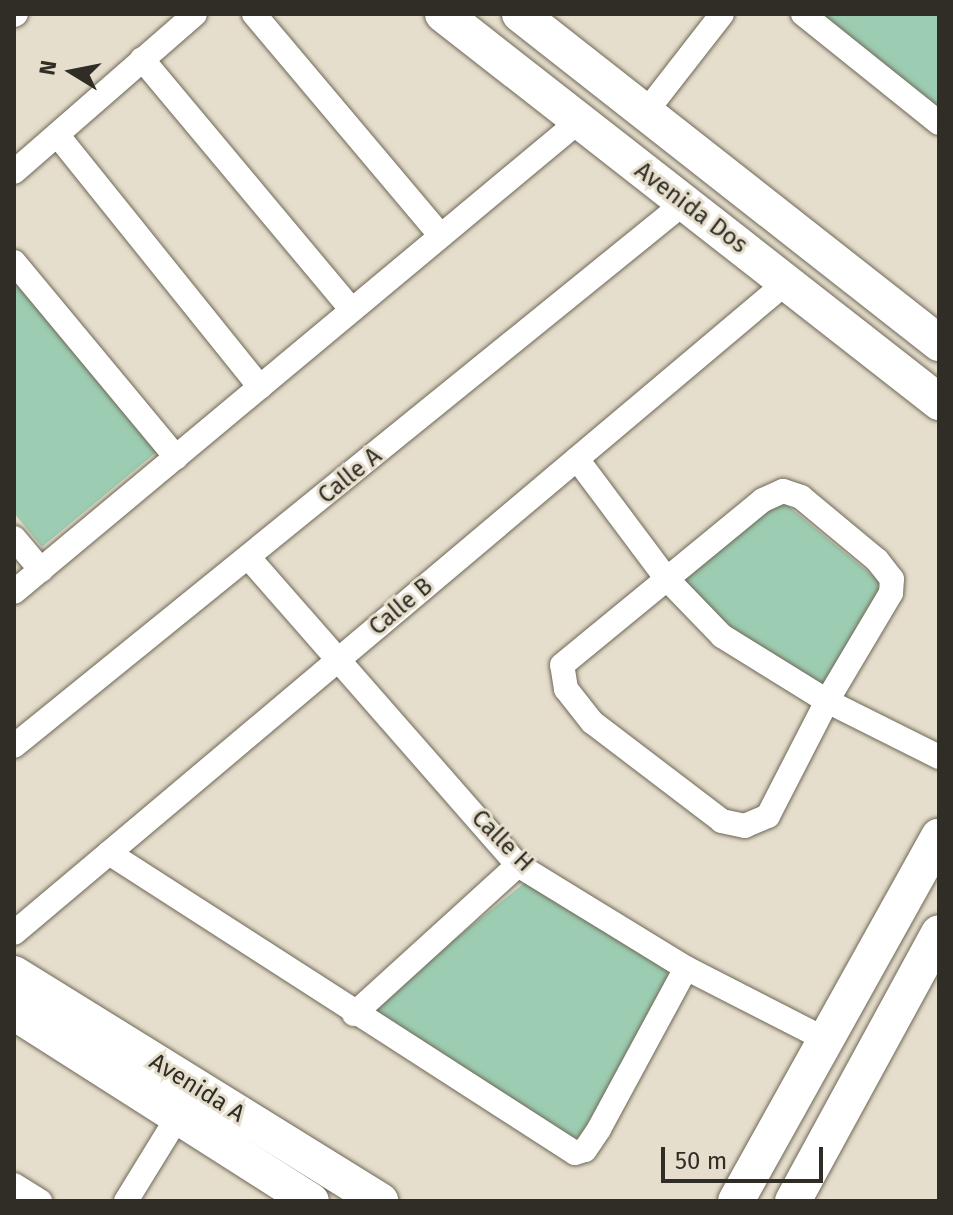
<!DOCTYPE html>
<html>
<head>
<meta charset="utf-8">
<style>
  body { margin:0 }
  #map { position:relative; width:953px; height:1215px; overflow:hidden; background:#e6decc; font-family:"Fira Sans",sans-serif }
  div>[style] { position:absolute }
  .green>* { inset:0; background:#9cccb1 }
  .roads { filter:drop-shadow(0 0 2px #6e6757) drop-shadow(0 0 2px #6e6757) }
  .street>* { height:24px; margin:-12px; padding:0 12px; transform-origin:12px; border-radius:12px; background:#fff }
  .secondary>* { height:36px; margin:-18px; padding:0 18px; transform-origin:18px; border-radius:18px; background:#fff }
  span { translate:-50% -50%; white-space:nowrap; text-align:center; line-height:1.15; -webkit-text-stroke:6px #e6decc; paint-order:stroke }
  .street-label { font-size:24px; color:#302d26 }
  .frame { position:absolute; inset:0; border:16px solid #302d26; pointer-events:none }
  .north { position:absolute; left:32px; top:32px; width:80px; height:80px; -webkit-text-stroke:6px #e6decc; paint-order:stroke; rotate:280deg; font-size:22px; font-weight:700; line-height:32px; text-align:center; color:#302d26 }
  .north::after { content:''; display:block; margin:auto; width:28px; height:36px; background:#302d26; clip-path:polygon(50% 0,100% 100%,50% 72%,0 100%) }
  .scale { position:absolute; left:661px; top:1147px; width:162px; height:36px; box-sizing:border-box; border:4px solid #302d26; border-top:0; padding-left:10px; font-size:24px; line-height:28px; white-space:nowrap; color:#302d26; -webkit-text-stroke:6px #e6decc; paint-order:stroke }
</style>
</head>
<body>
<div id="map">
  <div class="green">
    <i style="clip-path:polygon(810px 14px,939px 14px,939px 117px)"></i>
    <i style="clip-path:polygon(14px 267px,165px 445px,42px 547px,14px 513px)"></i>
    <i style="clip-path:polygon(772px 501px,782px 501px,878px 580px,879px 592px,826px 685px,816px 685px,749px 647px,684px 587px,685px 573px)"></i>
    <i style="clip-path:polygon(528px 880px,666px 966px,668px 978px,581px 1136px,570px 1138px,377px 1021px,377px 1002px)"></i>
  </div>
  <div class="roads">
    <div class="street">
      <i style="left:254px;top:14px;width:290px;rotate:49.9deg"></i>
      <i style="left:803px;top:14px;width:174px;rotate:38.7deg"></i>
      <i style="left:14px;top:15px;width:2px;rotate:-27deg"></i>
      <i style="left:142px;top:59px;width:327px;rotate:50.1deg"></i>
      <i style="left:645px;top:113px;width:125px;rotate:-52.1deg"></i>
      <i style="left:59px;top:137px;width:321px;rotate:51.2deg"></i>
      <i style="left:14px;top:172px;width:240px;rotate:-41.1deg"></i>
      <i style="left:14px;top:262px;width:254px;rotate:50.3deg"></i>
      <i style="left:577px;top:459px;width:149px;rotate:53.2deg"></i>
      <i style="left:666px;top:578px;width:81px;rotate:46deg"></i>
      <i style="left:722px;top:636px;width:123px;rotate:31.8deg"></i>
      <i style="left:827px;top:701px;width:125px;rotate:26.6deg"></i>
      <i style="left:783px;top:491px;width:19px;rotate:18deg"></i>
      <i style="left:801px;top:497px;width:99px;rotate:39.7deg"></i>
      <i style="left:877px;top:560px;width:24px;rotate:52deg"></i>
      <i style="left:892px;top:579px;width:14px;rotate:94deg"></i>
      <i style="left:891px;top:593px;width:126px;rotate:120.7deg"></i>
      <i style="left:827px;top:701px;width:129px;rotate:117.2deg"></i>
      <i style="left:768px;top:816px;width:25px;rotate:157deg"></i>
      <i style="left:745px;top:826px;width:24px;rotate:-168deg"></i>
      <i style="left:722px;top:821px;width:163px;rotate:-142.7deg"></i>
      <i style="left:592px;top:722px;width:42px;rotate:-128.2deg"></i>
      <i style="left:566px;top:689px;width:24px;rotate:-99deg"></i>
      <i style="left:562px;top:665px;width:260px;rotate:-39.4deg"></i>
      <i style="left:763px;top:500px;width:22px;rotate:-24deg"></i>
      <i style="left:14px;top:538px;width:42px;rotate:49.8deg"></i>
      <i style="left:249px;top:558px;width:408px;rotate:48.8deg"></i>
      <i style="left:518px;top:865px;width:197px;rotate:31.5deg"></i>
      <i style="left:686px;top:968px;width:156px;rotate:27.1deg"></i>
      <i style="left:14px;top:592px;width:736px;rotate:-39.82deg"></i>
      <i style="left:14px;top:746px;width:862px;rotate:-39.02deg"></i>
      <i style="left:109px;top:853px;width:554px;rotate:32.77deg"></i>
      <i style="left:575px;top:1153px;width:10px;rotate:-17deg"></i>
      <i style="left:585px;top:1150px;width:25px;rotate:-56deg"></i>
      <i style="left:599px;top:1129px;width:183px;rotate:-61.6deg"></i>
      <i style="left:14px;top:933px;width:1012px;rotate:-40.11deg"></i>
      <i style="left:354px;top:1014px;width:222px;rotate:-42.3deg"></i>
      <i style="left:14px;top:1185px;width:31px;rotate:32deg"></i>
      <i style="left:126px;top:1201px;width:97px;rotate:-58.4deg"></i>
    </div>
    <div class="secondary">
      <i style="left:443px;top:14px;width:630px;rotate:38.03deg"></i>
      <i style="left:520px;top:14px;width:533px;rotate:38.14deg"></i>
      <i style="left:14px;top:974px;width:431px;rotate:31.8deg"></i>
      <i style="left:14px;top:1012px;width:352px;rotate:32.5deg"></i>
      <i style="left:736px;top:1201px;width:417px;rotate:-60.9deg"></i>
      <i style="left:793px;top:1201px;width:305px;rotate:-61.4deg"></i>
    </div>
  </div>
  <div class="street-label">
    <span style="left:691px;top:208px;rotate:37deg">Avenida Dos</span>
    <span style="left:350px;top:476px;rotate:-39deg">Calle A</span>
    <span style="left:401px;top:607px;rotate:-40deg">Calle B</span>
    <span style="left:502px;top:841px;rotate:45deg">Calle H</span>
    <span style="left:197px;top:1088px;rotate:32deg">Avenida A</span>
  </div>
  <div class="frame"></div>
  <div class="north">N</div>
  <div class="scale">50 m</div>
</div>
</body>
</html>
